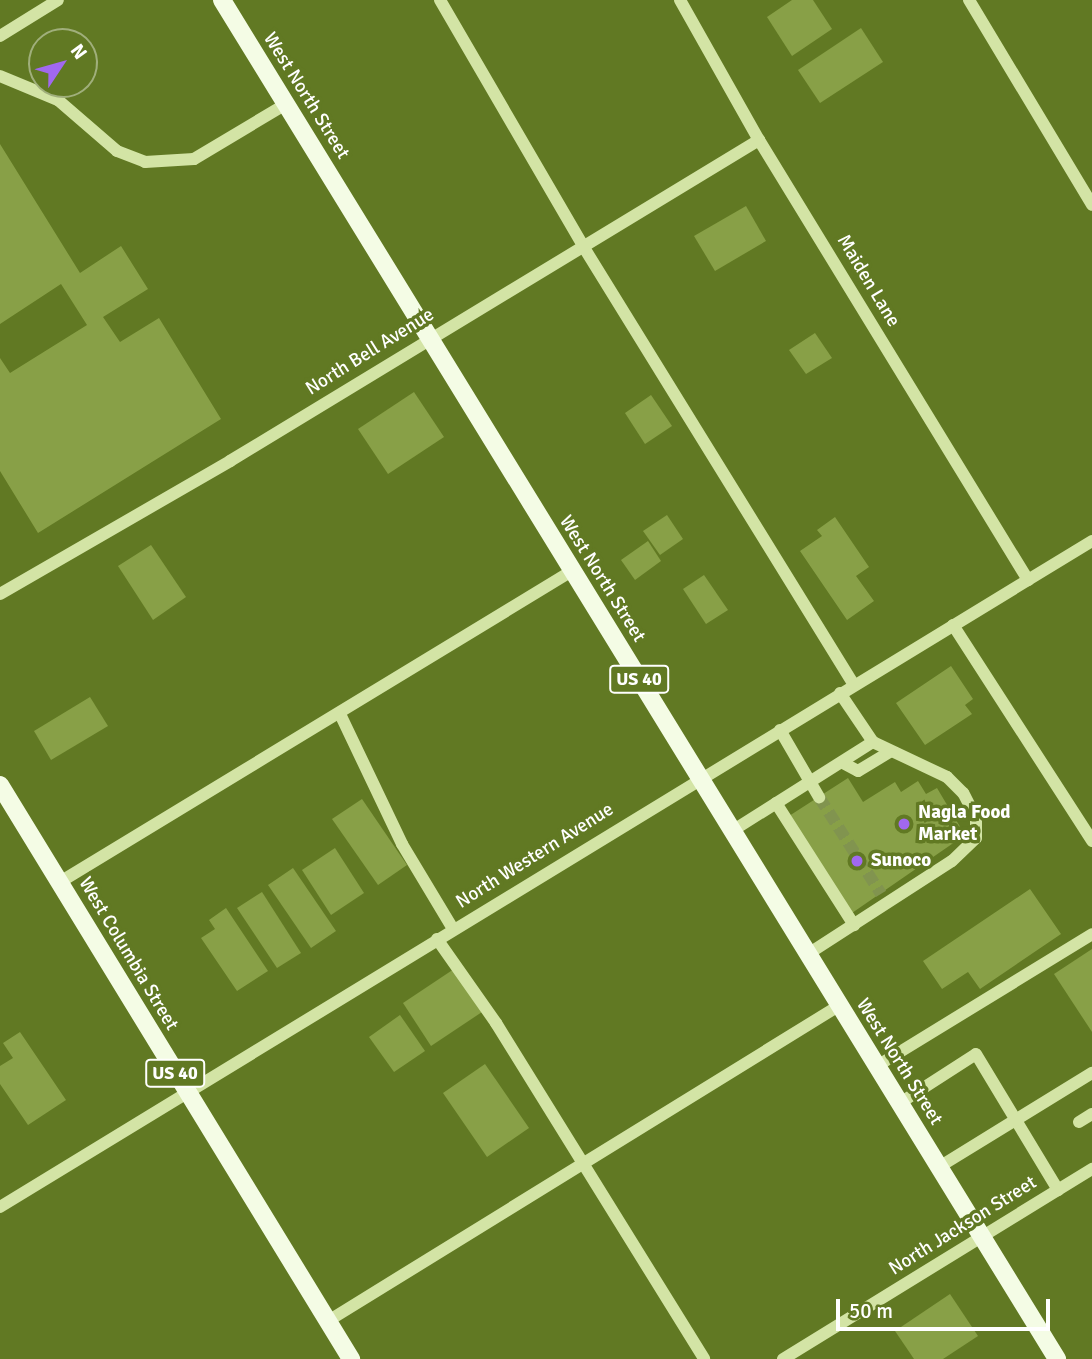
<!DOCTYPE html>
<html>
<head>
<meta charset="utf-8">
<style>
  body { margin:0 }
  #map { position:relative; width:1092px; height:1359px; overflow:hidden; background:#617923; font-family:Signika,sans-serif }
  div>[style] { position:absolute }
  .building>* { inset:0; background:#88a047 }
  .minor-tunnel>* { height:12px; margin-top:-6px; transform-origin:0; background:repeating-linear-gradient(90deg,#81944f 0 12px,transparent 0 18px) }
  .minor>* { height:12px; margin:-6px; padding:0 6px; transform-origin:6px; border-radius:6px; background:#d3e4a5 }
  .major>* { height:18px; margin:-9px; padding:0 9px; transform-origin:9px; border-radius:9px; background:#f4fce5 }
  .dots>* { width:19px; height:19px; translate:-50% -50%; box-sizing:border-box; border:4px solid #617923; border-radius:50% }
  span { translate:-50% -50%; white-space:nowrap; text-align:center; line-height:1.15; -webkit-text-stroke:7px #617923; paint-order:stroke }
  .shield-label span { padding:2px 5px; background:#617923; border:2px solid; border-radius:5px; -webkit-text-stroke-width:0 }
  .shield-label { font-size:18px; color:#fff; font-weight:700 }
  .street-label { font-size:19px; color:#fff }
  .poi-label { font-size:19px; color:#fff; font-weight:700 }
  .left { translate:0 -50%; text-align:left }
  .north { position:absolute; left:28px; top:28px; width:70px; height:70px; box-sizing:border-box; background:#617923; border:2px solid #a0af7b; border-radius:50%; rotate:54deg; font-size:19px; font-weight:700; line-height:28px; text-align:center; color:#fff }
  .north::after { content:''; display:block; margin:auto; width:24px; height:32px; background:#a168ef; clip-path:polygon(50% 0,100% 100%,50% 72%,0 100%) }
  .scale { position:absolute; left:836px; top:1299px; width:214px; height:32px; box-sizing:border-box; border:4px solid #fff; border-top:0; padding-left:9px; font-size:21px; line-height:24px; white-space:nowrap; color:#fff; -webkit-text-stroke:5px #617923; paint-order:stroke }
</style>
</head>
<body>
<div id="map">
  <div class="building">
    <i style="clip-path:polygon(792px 0,813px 0,832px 29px,792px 56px,767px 17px)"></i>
    <i style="clip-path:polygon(861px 28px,883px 62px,820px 103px,798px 70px)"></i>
    <i style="clip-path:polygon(0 144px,80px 273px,121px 246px,148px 289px,103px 317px,120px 342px,159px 318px,221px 419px,38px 533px,0 471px,0 358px,10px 373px,87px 325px,61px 284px,0 324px)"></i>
    <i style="clip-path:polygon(746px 206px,766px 241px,715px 271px,694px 236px)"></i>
    <i style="clip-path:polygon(815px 333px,832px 358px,806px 374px,789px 350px)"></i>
    <i style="clip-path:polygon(414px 392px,444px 437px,388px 474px,358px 429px)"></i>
    <i style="clip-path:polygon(651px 395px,672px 426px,645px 444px,625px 413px)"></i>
    <i style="clip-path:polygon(667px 515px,683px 539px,660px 555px,643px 531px)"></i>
    <i style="clip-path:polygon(835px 517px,869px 567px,856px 576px,874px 601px,847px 620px,800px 551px,822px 536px,817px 530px)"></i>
    <i style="clip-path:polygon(648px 541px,661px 561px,635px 580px,621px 560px)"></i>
    <i style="clip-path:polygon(151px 545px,186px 597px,153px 620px,118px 566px)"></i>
    <i style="clip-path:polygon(704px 575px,728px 610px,706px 624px,683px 589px)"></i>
    <i style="clip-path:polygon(951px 666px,973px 699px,965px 705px,972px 714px,925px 745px,896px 703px)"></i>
    <i style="clip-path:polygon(90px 697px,108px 726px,51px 760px,34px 731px)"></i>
    <i style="clip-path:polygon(848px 778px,863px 802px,895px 782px,901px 792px,918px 781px,926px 794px,937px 788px,965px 835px,852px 913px,789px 816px)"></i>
    <i style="clip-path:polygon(362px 799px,407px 865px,378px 885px,332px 819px)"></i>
    <i style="clip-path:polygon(335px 848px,364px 893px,331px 915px,302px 870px)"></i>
    <i style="clip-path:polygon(293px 868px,336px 931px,311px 948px,268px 885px)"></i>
    <i style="clip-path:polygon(1030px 889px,1061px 934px,980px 989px,968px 972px,942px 989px,923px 961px)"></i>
    <i style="clip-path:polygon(262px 892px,301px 953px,277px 968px,237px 908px)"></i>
    <i style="clip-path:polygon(226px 908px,268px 971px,237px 991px,201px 938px,215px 929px,209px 920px)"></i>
    <i style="clip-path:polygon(1092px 949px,1092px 1032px,1054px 974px)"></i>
    <i style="clip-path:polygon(454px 969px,482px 1012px,431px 1046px,403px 1003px)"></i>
    <i style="clip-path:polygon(400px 1015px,425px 1051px,394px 1072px,369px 1037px)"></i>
    <i style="clip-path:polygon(20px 1032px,66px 1100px,28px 1125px,0 1084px,0 1066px,13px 1058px,3px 1043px)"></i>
    <i style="clip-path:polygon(485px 1064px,529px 1128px,487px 1157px,443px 1093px)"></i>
    <i style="clip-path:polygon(950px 1294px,978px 1336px,943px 1359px,914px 1359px,895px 1331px)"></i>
  </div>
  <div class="minor-tunnel">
    <i style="left:819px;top:797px;width:115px;rotate:57.4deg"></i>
  </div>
  <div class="minor">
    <i style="left:440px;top:0;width:285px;rotate:59.8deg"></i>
    <i style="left:583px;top:246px;width:516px;rotate:58.31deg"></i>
    <i style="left:680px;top:0;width:161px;rotate:60.6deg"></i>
    <i style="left:759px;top:140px;width:516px;rotate:58.56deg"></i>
    <i style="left:969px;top:0;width:239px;rotate:59deg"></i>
    <i style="left:0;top:36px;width:68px;rotate:-31.8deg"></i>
    <i style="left:0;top:76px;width:63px;rotate:22.5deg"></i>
    <i style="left:58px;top:100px;width:78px;rotate:40.8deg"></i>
    <i style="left:117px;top:151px;width:30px;rotate:21deg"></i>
    <i style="left:145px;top:162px;width:49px;rotate:-3.5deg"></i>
    <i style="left:194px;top:159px;width:107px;rotate:-30.9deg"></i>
    <i style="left:0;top:594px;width:266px;rotate:-30deg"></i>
    <i style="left:230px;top:461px;width:619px;rotate:-31.25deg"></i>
    <i style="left:953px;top:625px;width:257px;rotate:57.2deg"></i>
    <i style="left:341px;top:716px;width:142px;rotate:64.5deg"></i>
    <i style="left:402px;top:844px;width:99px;rotate:59deg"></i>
    <i style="left:780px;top:730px;width:78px;rotate:59.8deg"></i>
    <i style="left:843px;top:763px;width:17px;rotate:28deg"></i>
    <i style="left:858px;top:771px;width:37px;rotate:-31deg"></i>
    <i style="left:776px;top:803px;width:145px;rotate:57.4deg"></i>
    <i style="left:732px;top:831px;width:167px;rotate:-32.3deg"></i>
    <i style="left:60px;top:882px;width:599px;rotate:-31.28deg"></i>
    <i style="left:437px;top:939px;width:103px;rotate:54.9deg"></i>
    <i style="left:496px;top:1023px;width:395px;rotate:58.2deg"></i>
    <i style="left:808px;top:954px;width:171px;rotate:-32.9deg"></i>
    <i style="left:952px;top:861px;width:33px;rotate:-44deg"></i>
    <i style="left:976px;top:838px;width:20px;rotate:-90deg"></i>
    <i style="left:976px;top:818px;width:28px;rotate:-117deg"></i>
    <i style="left:963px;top:793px;width:23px;rotate:-135deg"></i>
    <i style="left:947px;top:777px;width:82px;rotate:-154.7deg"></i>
    <i style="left:873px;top:742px;width:59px;rotate:-124deg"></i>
    <i style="left:877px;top:1066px;width:252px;rotate:-31.5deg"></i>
    <i style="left:900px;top:1103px;width:90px;rotate:-32.8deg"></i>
    <i style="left:976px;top:1054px;width:159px;rotate:58.9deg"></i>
    <i style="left:1079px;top:1122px;width:15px;rotate:-32deg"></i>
    <i style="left:939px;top:1167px;width:180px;rotate:-31.6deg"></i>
    <i style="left:0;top:1207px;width:1279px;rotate:-31.38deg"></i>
    <i style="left:328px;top:1321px;width:602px;rotate:-31.68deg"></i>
    <i style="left:783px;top:1359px;width:363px;rotate:-31.6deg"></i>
  </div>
  <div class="major">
    <i style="left:222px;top:0;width:1595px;rotate:58.43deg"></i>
    <i style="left:0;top:785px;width:673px;rotate:58.55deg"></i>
  </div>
  <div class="dots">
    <i style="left:904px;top:824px;background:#a168ef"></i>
    <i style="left:857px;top:861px;background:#a168ef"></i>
  </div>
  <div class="shield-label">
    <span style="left:639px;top:679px">US 40</span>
    <span style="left:175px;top:1073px">US 40</span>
  </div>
  <div class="street-label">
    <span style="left:306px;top:96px;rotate:58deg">West North Street</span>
    <span style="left:868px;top:281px;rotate:59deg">Maiden Lane</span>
    <span style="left:370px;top:352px;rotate:-32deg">North Bell Avenue</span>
    <span style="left:602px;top:579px;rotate:58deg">West North Street</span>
    <span style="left:535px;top:856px;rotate:-32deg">North Western Avenue</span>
    <span style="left:128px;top:954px;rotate:59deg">West Columbia Street</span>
    <span style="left:899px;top:1062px;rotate:58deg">West North Street</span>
    <span style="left:963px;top:1226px;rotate:-32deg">North Jackson Street</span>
  </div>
  <div class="poi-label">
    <span class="left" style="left:918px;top:824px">Nagla Food<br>Market</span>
    <span class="left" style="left:871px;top:861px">Sunoco</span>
  </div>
  <div class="north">N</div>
  <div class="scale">50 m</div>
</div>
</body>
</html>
